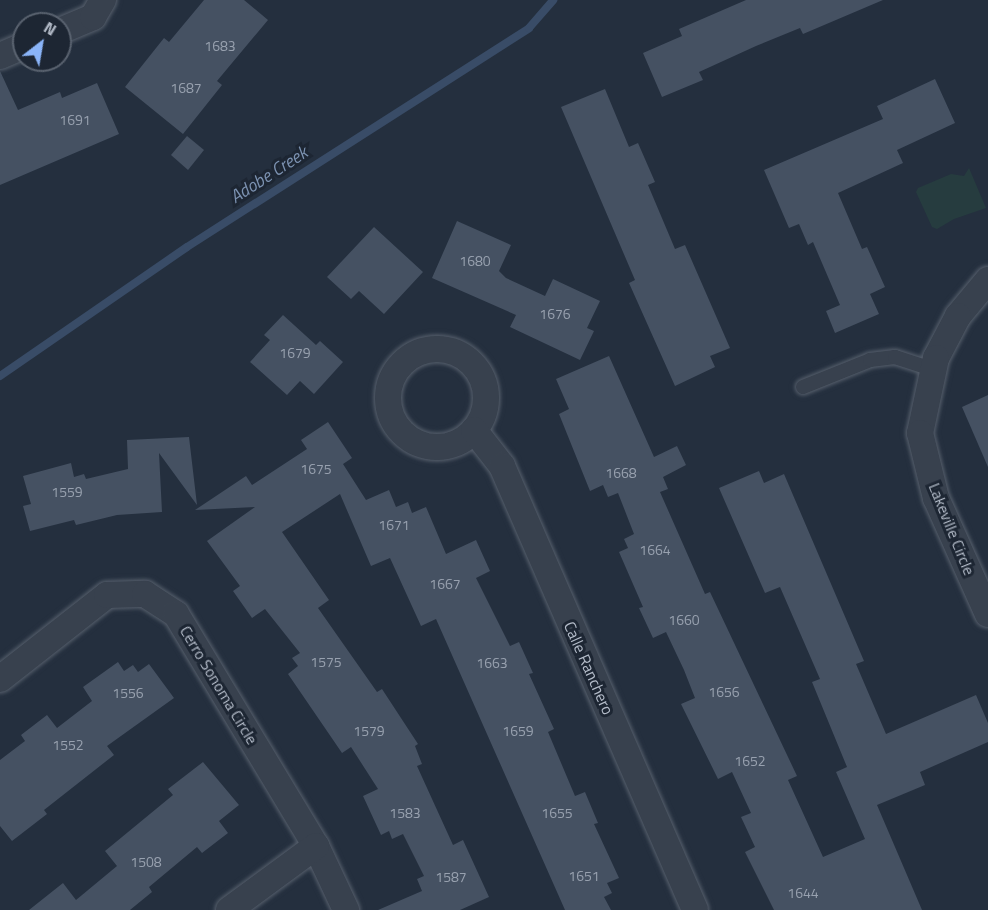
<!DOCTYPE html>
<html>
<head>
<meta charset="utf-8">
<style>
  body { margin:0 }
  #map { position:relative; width:988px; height:910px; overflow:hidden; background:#242f3e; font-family:"Titillium Web",sans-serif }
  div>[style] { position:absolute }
  .green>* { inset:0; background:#263c3f }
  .stream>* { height:8px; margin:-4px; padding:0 4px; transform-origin:4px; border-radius:4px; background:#394c67 }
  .building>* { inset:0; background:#455162 }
  .roads { filter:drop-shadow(0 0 2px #565f6c) drop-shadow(0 0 2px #565f6c) }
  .lane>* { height:14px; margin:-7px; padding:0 7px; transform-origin:7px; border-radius:7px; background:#38414e }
  .street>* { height:26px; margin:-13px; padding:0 13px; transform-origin:13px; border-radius:13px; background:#38414e }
  .street>.ring { margin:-13px; padding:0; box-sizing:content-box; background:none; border:26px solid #38414e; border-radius:50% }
  span { translate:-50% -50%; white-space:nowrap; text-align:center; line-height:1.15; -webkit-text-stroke:6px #1d2633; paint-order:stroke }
  .number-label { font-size:14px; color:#98a1af }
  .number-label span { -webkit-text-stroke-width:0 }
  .street-label { font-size:16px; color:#b4bcc9 }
  .water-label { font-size:18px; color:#7c92b1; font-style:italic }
  .north { position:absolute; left:12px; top:12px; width:60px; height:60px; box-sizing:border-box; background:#1d2633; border:2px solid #59626f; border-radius:50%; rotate:31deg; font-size:16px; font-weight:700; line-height:24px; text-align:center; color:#b4bcc9 }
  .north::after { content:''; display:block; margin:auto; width:21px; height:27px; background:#8ab4f8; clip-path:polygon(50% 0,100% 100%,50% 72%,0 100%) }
</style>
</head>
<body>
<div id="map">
  <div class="green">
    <i style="clip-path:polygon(969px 168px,986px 208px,954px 219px,937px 229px,932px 227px,916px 192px,918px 188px,951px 174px,964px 176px)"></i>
  </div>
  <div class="stream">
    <i style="left:0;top:376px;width:227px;rotate:-34.6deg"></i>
    <i style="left:187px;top:247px;width:406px;rotate:-32.6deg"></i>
    <i style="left:529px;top:28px;width:37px;rotate:-49deg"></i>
  </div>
  <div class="building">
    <i style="clip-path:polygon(204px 0,244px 0,268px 20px,217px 81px,222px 85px,183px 134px,125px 87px,164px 38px,169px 42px)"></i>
    <i style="clip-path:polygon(746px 0,883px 0,803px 34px,800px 28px,756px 46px,699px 72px,703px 80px,662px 97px,643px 53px,682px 36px,679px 29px)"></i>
    <i style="clip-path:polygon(0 71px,18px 110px,60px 92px,62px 98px,97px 83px,119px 134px,0 185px)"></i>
    <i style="clip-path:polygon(935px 79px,955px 123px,897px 150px,903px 163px,838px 193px,862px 249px,867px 247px,885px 287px,870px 294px,879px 314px,835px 333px,826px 311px,840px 305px,813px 242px,808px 245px,799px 224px,789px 228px,764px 170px,883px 119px,877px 106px)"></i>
    <i style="clip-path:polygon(605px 89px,629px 147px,638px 143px,655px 182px,648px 185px,675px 249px,685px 245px,730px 348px,710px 356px,715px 367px,675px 386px,629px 283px,635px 280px,561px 107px)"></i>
    <i style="clip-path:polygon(187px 136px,204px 150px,188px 170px,171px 155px)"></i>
    <i style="clip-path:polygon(457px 221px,511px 245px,499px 271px,506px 278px,545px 296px,553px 279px,600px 301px,587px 328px,594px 331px,580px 360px,510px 327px,516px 315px,432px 278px)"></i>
    <i style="clip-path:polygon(374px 227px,423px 272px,384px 314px,359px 291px,351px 299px,327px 277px)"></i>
    <i style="clip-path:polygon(283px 315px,316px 345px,320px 341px,343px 362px,314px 394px,300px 381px,287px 395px,250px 362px,270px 340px,264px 335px)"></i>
    <i style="clip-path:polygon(609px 356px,654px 457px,677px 446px,686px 465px,663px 477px,668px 489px,660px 492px,705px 594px,710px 592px,797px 776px,788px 780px,823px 857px,865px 839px,836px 772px,847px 767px,812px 682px,820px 679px,780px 587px,765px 593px,719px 488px,759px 471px,764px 483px,784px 474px,864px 661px,856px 664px,886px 734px,976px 695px,988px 723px,988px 742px,920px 772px,925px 785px,877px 805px,922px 910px,774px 910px,745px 852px,755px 847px,741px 817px,751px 813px,732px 772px,718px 779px,681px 704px,695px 698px,684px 670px,666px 632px,653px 638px,639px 608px,643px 607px,619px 552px,628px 548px,624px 539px,634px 534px,618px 493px,608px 497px,603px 485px,590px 491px,559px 414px,569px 409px,556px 379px)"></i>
    <i style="clip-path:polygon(988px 395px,988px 467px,962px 407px)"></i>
    <i style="clip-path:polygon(328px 422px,352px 458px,343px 464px,366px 500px,389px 490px,396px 507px,408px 502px,412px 513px,426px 507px,446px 554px,476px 540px,490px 571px,476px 578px,510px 646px,519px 642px,533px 673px,529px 674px,554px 729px,548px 732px,575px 796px,585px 792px,598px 823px,594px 824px,619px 878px,607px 883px,612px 893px,604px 897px,611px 910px,565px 910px,436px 619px,421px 626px,390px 558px,371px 566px,340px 494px,282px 532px,329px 600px,318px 608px,377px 692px,382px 689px,418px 744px,415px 746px,422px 764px,417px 766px,453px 845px,463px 840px,489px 897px,460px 910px,378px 910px,422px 891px,417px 879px,424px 876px,403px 834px,392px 839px,389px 831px,381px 835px,363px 796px,378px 789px,351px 747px,342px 753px,288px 674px,298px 666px,292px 658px,300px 653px,265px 609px,252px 618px,233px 591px,240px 586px,207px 541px,255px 507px,195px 510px,246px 476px,252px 485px,307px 449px,301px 440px)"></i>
    <i style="clip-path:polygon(189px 437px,197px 505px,159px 453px,162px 512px,117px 515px,76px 525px,74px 520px,30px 531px,23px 506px,31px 504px,23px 476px,71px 463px,74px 477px,84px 474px,86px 479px,128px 469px,127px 440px)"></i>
    <i style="clip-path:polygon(118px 662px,124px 671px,133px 665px,138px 672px,149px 664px,174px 698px,107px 746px,114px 755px,44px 810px,47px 814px,12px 841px,0 826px,0 760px,25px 741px,21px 735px,47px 715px,57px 728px,92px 701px,83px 687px)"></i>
    <i style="clip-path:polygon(203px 762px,239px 805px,219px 821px,228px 833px,202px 853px,197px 847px,149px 887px,152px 892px,130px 910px,29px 910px,63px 883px,76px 900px,117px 866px,105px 851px,173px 795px,168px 789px)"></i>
  </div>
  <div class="roads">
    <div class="lane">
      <i style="left:803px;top:387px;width:72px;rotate:-21.9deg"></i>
      <i style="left:870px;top:360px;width:25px;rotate:-7deg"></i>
      <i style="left:895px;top:357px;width:40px;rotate:18deg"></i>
    </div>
    <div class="street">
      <i style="left:60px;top:31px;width:36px;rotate:-23deg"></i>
      <i style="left:93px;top:17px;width:20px;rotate:-60deg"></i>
      <i style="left:0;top:56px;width:26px;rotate:-23deg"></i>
      <i style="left:988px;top:280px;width:47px;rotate:129.8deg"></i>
      <i style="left:958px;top:316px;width:47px;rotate:117.6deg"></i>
      <i style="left:936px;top:358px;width:77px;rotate:102deg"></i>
      <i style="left:920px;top:433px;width:67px;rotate:76.2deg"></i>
      <i style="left:936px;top:498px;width:127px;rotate:65.9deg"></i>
      <i class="ring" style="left:388px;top:349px;width:72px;height:72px"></i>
      <i style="left:474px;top:430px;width:46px;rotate:52.1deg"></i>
      <i style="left:502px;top:466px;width:484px;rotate:66.5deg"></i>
      <i style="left:0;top:679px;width:136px;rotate:-38.1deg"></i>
      <i style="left:107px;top:595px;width:38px;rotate:-2deg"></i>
      <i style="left:145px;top:594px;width:37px;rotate:33deg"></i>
      <i style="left:176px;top:614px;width:271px;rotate:58.9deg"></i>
      <i style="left:316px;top:846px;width:71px;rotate:64.9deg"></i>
      <i style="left:229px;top:910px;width:108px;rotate:-36.3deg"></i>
    </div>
  </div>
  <div class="number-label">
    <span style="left:220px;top:46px">1683</span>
    <span style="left:186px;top:88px">1687</span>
    <span style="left:75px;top:120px">1691</span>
    <span style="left:475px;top:261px">1680</span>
    <span style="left:555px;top:314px">1676</span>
    <span style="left:295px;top:353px">1679</span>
    <span style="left:316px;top:469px">1675</span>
    <span style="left:621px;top:473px">1668</span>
    <span style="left:67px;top:492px">1559</span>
    <span style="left:394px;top:525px">1671</span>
    <span style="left:655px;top:550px">1664</span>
    <span style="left:445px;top:584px">1667</span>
    <span style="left:684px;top:620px">1660</span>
    <span style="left:326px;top:662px">1575</span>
    <span style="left:492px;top:663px">1663</span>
    <span style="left:724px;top:692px">1656</span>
    <span style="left:128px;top:693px">1556</span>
    <span style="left:369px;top:731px">1579</span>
    <span style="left:518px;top:731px">1659</span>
    <span style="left:68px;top:745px">1552</span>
    <span style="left:750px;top:761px">1652</span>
    <span style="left:405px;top:813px">1583</span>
    <span style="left:557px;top:813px">1655</span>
    <span style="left:146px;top:862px">1508</span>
    <span style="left:584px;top:876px">1651</span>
    <span style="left:451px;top:877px">1587</span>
    <span style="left:803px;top:893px">1644</span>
  </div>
  <div class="street-label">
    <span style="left:952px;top:529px;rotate:68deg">Lakeville Circle</span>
    <span style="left:589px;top:668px;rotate:66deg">Calle Ranchero</span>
    <span style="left:219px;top:685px;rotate:59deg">Cerro Sonoma Circle</span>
  </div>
  <div class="water-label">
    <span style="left:269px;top:175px;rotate:-33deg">Adobe Creek</span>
  </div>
  <div class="north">N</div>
</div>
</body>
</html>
